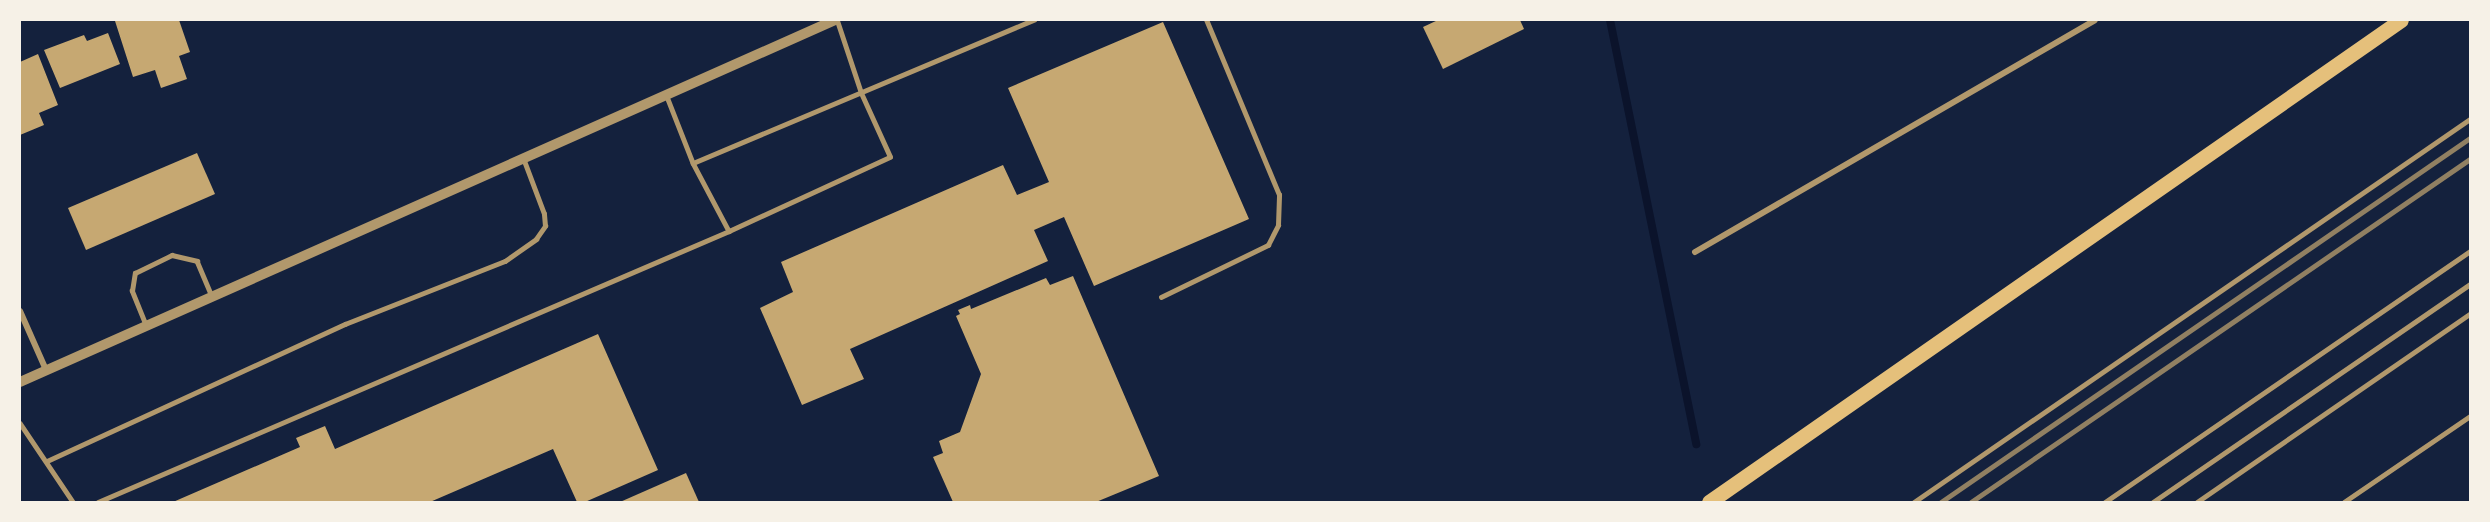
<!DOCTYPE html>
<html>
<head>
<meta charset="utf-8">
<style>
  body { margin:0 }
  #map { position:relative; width:2490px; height:522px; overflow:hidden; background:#14213d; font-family:Montserrat,sans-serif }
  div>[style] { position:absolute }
  .stream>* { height:8px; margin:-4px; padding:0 4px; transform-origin:4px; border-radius:4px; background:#0b132b }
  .building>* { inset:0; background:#c6a872 }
  .service>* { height:4.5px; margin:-2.25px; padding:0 2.25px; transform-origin:2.25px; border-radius:2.25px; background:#b1986c }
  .minor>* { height:6px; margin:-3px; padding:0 3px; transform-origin:3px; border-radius:3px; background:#b1986c }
  .tertiary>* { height:10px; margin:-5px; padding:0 5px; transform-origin:5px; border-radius:5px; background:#b1986c }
  .primary>* { height:15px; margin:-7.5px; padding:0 7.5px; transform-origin:7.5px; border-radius:7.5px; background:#e5c07b }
  .rail>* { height:4.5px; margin:-2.25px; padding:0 2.25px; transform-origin:2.25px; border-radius:2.25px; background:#918062 }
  span { translate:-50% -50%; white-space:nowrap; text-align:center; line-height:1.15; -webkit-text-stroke:4.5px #f6f1e7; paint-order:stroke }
  .frame { position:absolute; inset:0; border:21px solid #f6f1e7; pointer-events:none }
</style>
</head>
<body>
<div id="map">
  <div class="stream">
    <i style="left:1610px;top:20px;width:433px;rotate:78.5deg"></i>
  </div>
  <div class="building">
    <i style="clip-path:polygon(179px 20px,190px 52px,179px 56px,187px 79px,161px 88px,155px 70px,133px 77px,115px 21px)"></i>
    <i style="clip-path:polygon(1438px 20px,1520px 20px,1524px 29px,1443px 69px,1423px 27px)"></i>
    <i style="clip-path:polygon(1163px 22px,1249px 219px,1094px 286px,1064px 217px,1034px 230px,1048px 261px,850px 349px,864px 379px,802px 405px,760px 308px,793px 292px,781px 262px,1003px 165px,1017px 195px,1049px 182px,1008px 88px)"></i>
    <i style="clip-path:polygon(108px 33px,120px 64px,60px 88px,44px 50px,84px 35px,87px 41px)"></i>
    <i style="clip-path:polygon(38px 54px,58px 105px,39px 113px,44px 125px,20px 135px,20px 62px)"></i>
    <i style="clip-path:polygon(197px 153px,215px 194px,86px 250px,68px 208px)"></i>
    <i style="clip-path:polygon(1073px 276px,1159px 476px,1096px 502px,953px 502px,933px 457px,943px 453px,939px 441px,960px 432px,981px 374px,956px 316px,960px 314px,958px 310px,970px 305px,971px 309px,1046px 278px,1050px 285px)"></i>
    <i style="clip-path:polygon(598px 334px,658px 470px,585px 502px,577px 502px,553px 449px,430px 502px,173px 502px,300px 447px,296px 438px,325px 426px,335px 449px)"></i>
    <i style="clip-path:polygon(686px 473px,699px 502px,620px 502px)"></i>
  </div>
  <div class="service">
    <i style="left:666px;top:94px;width:74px;rotate:68.6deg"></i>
    <i style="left:693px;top:163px;width:77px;rotate:62.1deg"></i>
    <i style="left:729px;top:231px;width:177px;rotate:-24.7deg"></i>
    <i style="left:890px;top:157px;width:70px;rotate:-114.4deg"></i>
    <i style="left:861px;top:93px;width:76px;rotate:-108.4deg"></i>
    <i style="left:693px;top:163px;width:370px;rotate:-22.8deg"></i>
    <i style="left:1161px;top:297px;width:119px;rotate:-25.9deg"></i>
    <i style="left:1268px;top:245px;width:22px;rotate:-63deg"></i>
    <i style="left:1278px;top:225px;width:30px;rotate:-88deg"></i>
    <i style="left:1279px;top:195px;width:190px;rotate:-112.6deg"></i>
    <i style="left:146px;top:326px;width:38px;rotate:-112deg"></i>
    <i style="left:132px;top:291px;width:18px;rotate:-81deg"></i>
    <i style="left:135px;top:273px;width:41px;rotate:-25.9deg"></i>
    <i style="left:172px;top:255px;width:26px;rotate:13deg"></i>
    <i style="left:197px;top:261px;width:38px;rotate:67deg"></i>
    <i style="left:20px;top:423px;width:95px;rotate:56.1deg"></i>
    <i style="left:47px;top:461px;width:328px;rotate:-24.7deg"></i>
    <i style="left:345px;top:324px;width:172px;rotate:-21.5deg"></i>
    <i style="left:505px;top:261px;width:38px;rotate:-35deg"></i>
    <i style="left:536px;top:239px;width:16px;rotate:-55deg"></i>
    <i style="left:545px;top:226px;width:12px;rotate:-95deg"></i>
    <i style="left:544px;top:214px;width:60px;rotate:-110.6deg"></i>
    <i style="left:98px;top:502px;width:687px;rotate:-23.24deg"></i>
    <i style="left:1914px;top:502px;width:675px;rotate:-34.56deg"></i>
    <i style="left:2105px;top:502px;width:443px;rotate:-34.5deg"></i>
    <i style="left:2153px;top:502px;width:385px;rotate:-34.5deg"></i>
    <i style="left:2197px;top:502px;width:331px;rotate:-34.6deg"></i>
    <i style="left:2344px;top:502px;width:153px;rotate:-34.3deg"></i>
  </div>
  <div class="minor">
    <i style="left:1695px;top:252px;width:462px;rotate:-30.1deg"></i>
    <i style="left:20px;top:311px;width:64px;rotate:66.2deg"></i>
  </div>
  <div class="tertiary">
    <i style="left:20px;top:382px;width:892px;rotate:-23.95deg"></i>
  </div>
  <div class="primary">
    <i style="left:1709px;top:502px;width:843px;rotate:-34.86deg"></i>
  </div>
  <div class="rail">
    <i style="left:1941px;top:502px;width:642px;rotate:-34.53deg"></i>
    <i style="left:1971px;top:502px;width:606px;rotate:-34.5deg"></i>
  </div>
  <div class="frame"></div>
</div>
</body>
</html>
